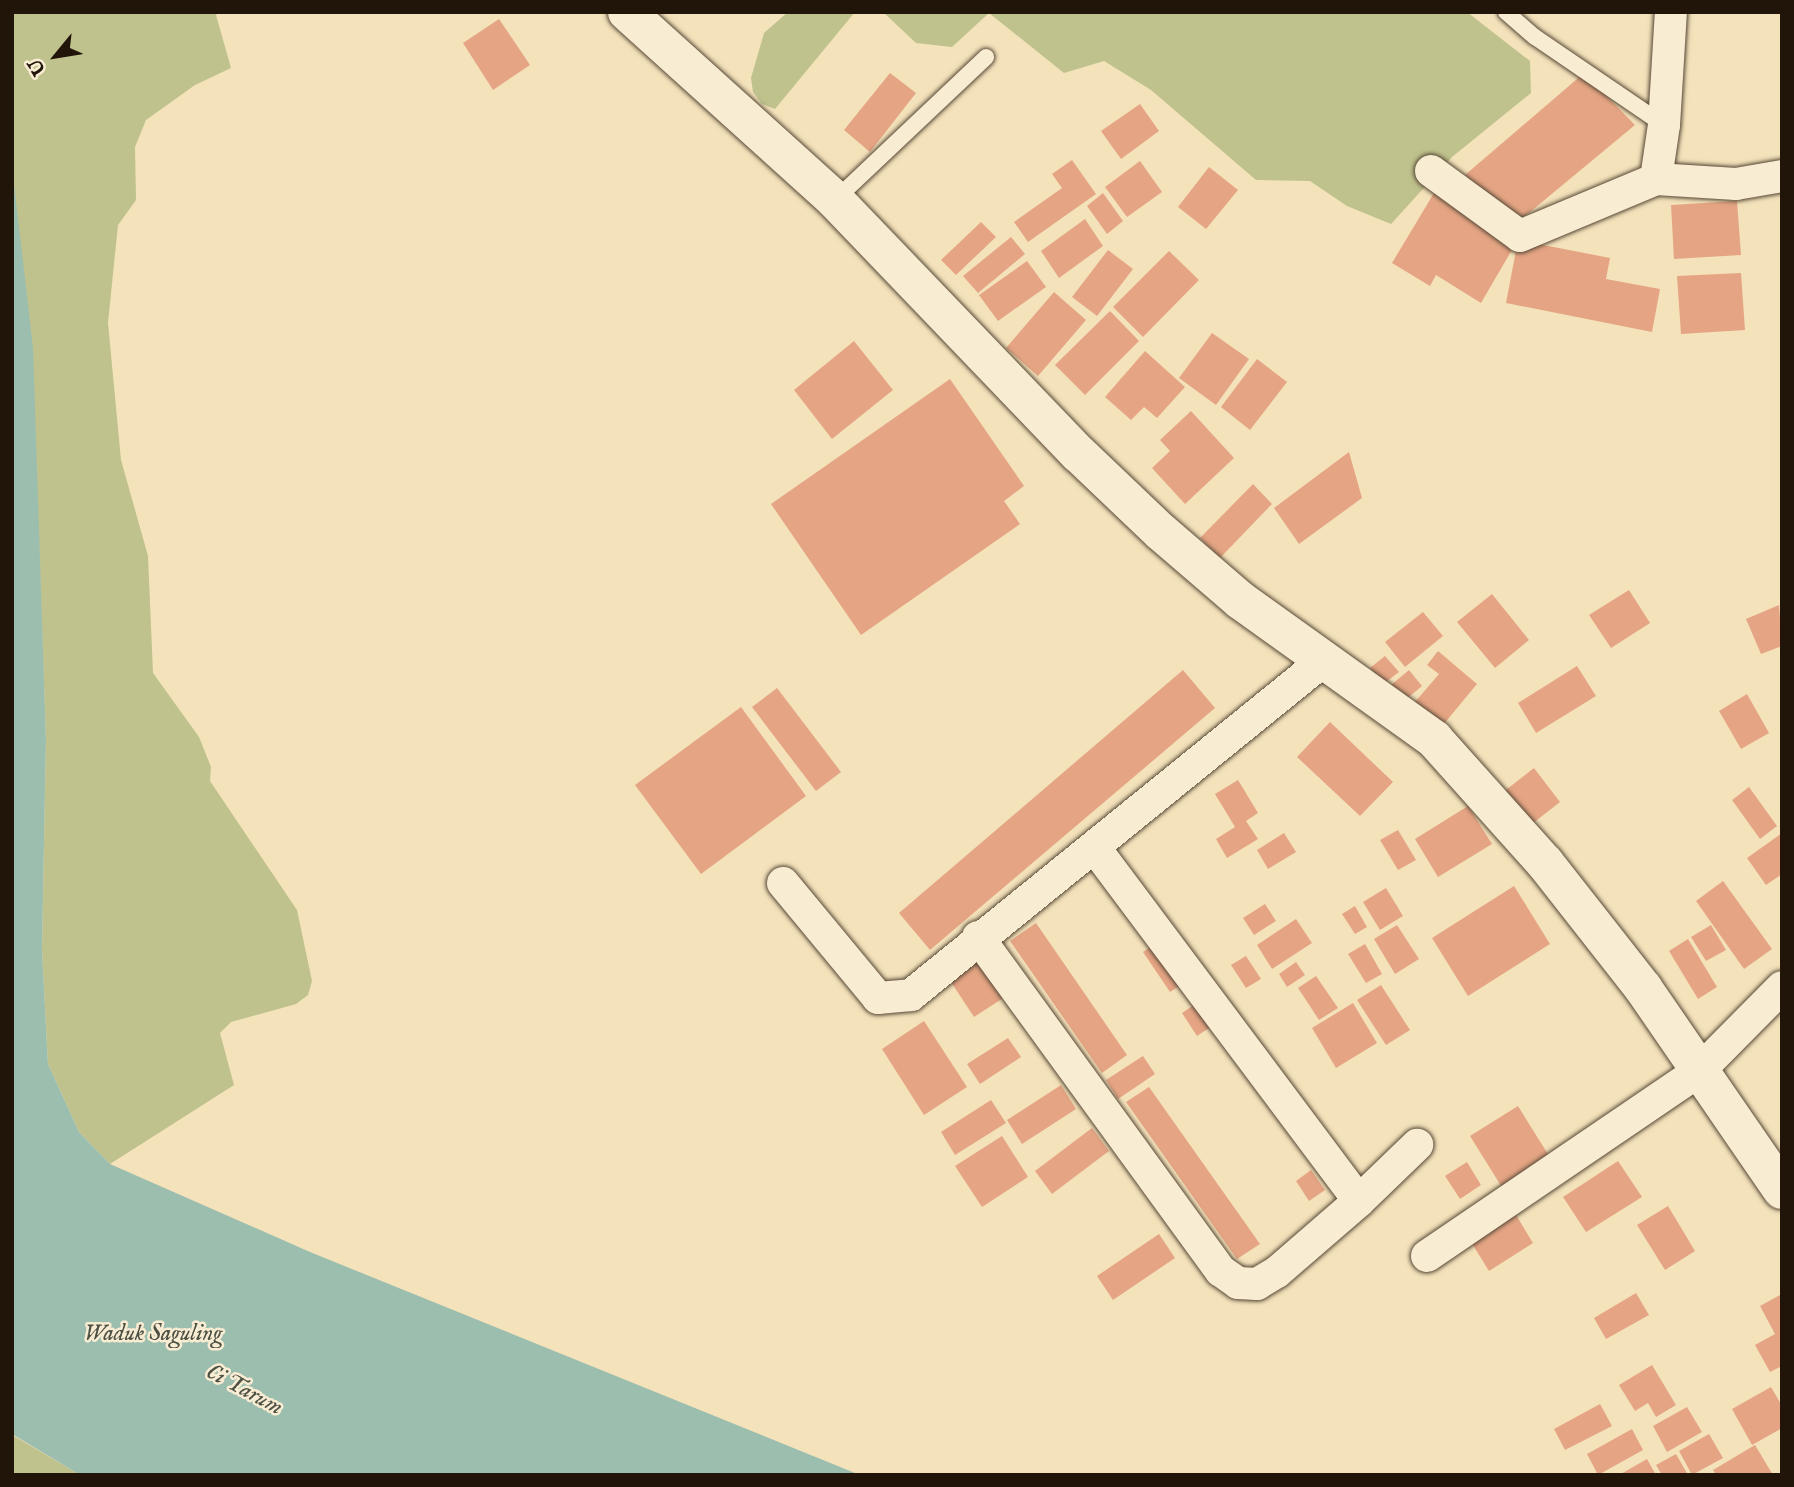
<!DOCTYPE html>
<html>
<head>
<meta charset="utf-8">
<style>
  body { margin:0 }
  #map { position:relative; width:1794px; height:1487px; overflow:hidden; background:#f4e2bb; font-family:"IM FELL English",serif }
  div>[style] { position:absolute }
  .green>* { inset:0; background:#bfc28d }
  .water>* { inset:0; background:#9cbeaf }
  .building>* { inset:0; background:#e5a584 }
  .roads { filter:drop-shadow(0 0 2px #564836) drop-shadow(0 0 2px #564836) }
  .lane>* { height:16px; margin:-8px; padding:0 8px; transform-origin:8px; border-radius:8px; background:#f8ecd3 }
  .street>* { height:32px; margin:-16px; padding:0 16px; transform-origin:16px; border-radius:16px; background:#f8ecd3 }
  .secondary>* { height:38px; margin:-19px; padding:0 19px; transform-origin:19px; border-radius:19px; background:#f8ecd3 }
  span { translate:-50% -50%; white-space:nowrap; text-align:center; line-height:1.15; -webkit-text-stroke:5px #f8ecd3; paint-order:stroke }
  .water-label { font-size:23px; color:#4c5043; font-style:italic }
  .frame { position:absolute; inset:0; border:14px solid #211409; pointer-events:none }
  .north { position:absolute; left:21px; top:21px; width:70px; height:70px; -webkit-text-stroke:5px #f8ecd3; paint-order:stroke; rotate:240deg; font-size:19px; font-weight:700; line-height:28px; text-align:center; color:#211409 }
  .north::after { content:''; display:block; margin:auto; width:24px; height:32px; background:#211409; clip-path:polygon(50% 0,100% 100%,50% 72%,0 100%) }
</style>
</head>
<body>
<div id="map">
  <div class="green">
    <i style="clip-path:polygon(12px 12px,219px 12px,216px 15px,231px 68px,195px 85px,146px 120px,135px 147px,136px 200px,118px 225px,108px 323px,121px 460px,148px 556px,153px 673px,199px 737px,211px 767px,210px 781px,297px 910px,312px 981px,308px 995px,296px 1004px,231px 1022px,220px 1033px,234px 1085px,110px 1164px,79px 1132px,48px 1064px,42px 950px,46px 739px,39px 546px,12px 166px)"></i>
    <i style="clip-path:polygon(788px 12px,855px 12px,775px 109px,762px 104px,753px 92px,751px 78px,764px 33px)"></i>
    <i style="clip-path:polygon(883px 12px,1467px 12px,1530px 61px,1531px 93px,1452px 157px,1391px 224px,1347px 206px,1310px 181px,1256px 180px,1151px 90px,1104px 61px,1064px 73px,989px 13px,952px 47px,916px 43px)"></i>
    <i style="clip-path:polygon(12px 1434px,14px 1436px,80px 1475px,12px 1475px)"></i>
  </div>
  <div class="water">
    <i style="clip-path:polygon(12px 166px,33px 348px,46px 739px,42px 950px,48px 1064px,79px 1132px,110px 1164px,310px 1252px,860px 1475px,80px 1475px,12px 1434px)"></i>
  </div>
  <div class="building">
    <i style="clip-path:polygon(499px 19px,530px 65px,493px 90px,463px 43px)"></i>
    <i style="clip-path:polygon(890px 73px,916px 93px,870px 152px,844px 130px)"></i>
    <i style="clip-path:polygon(1584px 73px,1635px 125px,1513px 226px,1465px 175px)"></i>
    <i style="clip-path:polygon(1140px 104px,1159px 131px,1121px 159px,1101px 131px)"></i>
    <i style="clip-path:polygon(1072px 160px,1096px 194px,1028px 242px,1014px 222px,1062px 188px,1052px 174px)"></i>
    <i style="clip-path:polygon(1140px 161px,1162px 192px,1127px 217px,1105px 187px)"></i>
    <i style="clip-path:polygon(1209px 167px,1238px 190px,1206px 229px,1178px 207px)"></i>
    <i style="clip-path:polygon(1103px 193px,1123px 221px,1107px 234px,1087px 206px)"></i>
    <i style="clip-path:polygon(1434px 193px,1516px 243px,1481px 303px,1436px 275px,1430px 286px,1392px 263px)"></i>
    <i style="clip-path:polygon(1737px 201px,1741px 255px,1674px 259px,1671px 205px)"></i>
    <i style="clip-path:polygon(1085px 219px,1103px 246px,1059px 278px,1041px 251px)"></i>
    <i style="clip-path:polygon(981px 222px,996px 237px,956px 275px,941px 260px)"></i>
    <i style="clip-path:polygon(1011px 237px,1025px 254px,978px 293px,963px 276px)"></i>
    <i style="clip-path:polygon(1518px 240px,1610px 258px,1606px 279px,1660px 289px,1652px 332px,1506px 303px)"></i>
    <i style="clip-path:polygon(1108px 250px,1133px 269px,1097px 316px,1072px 297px)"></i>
    <i style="clip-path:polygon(1169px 251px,1199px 280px,1143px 337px,1113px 307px)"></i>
    <i style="clip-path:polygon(1027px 261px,1046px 287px,998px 321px,979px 295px)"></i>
    <i style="clip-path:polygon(1741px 273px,1745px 330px,1681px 334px,1677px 276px)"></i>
    <i style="clip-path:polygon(1054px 292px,1086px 320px,1038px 376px,1006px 348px)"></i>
    <i style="clip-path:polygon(1110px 311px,1139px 341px,1085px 395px,1055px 365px)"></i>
    <i style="clip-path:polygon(1212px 333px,1249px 359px,1216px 405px,1179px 378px)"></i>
    <i style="clip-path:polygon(854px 341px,893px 390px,832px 439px,794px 390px)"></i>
    <i style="clip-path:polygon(1145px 351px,1185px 387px,1157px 418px,1144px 407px,1131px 420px,1105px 397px)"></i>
    <i style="clip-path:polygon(1257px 359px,1287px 382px,1250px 430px,1221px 407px)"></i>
    <i style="clip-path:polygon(950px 379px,1024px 486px,1004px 501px,1020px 524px,861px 635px,771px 504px)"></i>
    <i style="clip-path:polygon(1191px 411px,1234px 458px,1185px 504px,1152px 468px,1170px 451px,1160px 440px)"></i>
    <i style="clip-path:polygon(1349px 452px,1362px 498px,1299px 544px,1274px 508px)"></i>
    <i style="clip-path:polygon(1253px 484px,1272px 504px,1220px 558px,1200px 538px)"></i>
    <i style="clip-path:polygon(1629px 590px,1650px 623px,1611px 648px,1589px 615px)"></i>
    <i style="clip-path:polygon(1492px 594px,1529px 640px,1495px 668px,1457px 622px)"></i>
    <i style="clip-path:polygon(1779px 605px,1782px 646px,1761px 654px,1746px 619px)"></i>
    <i style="clip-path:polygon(1423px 612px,1443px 636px,1405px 667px,1385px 642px)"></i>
    <i style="clip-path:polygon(1438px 651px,1477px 684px,1443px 725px,1415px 702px,1439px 674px,1427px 665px)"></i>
    <i style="clip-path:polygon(1385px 656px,1399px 672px,1383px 684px,1370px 668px)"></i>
    <i style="clip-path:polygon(1577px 666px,1596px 696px,1536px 733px,1518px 703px)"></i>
    <i style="clip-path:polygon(1183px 670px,1215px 708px,930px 950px,899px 913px)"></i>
    <i style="clip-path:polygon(1409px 670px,1422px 686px,1404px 701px,1391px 685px)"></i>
    <i style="clip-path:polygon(777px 688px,841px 772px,816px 791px,752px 707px)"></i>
    <i style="clip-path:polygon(1747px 694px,1769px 733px,1741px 749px,1719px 711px)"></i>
    <i style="clip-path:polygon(741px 707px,806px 796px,701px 874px,635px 785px)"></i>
    <i style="clip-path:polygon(1330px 722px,1393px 782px,1360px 816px,1297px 757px)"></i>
    <i style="clip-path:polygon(1534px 768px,1560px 802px,1528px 827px,1502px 793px)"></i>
    <i style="clip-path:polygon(1238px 780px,1258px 813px,1246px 821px,1258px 839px,1227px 858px,1216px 839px,1235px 827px,1215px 794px)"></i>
    <i style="clip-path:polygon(1749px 787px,1777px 826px,1760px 839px,1732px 800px)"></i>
    <i style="clip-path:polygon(1468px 806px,1492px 844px,1438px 877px,1415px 839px)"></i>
    <i style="clip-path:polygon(1398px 830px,1416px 860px,1398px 870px,1380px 840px)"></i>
    <i style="clip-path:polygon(1284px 833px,1296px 852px,1268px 869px,1257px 850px)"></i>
    <i style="clip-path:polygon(1782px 833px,1782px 874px,1766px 885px,1747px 858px)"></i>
    <i style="clip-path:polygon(1723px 881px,1772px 949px,1744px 969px,1696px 901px)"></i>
    <i style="clip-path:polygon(1514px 886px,1550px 944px,1468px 996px,1432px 938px)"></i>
    <i style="clip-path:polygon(1386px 888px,1403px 916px,1380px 930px,1363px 902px)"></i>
    <i style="clip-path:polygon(1265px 904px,1276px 921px,1254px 935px,1243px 918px)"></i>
    <i style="clip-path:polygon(1355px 906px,1367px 927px,1355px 934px,1342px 914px)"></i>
    <i style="clip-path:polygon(1296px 919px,1312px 943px,1272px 969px,1257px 945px)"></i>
    <i style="clip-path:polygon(1036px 923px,1127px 1055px,1102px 1073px,1010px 941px)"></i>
    <i style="clip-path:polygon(1397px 925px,1419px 959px,1395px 974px,1374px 939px)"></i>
    <i style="clip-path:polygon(1711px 925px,1726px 950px,1706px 961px,1691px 937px)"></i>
    <i style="clip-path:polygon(1688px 939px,1717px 987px,1698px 999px,1669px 951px)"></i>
    <i style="clip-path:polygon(1155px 944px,1182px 984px,1170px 992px,1143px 952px)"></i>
    <i style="clip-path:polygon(1365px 944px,1382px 974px,1366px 983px,1348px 954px)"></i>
    <i style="clip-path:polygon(1246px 956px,1261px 979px,1246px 988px,1231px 965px)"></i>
    <i style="clip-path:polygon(983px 957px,1008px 995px,974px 1017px,949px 979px)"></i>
    <i style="clip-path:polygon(1296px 962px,1305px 975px,1287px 987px,1279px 974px)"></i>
    <i style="clip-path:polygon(1316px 976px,1338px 1008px,1319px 1020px,1298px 988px)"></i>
    <i style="clip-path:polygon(1381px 985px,1410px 1030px,1386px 1045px,1357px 1000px)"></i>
    <i style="clip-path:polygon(1197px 1003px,1212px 1026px,1197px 1036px,1182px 1013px)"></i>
    <i style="clip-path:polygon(1353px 1003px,1377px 1043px,1336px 1068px,1312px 1028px)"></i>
    <i style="clip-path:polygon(924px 1021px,967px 1087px,924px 1115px,882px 1049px)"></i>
    <i style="clip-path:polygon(1008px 1038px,1021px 1057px,980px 1084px,967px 1064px)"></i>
    <i style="clip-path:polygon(1143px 1056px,1155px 1074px,1118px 1099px,1106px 1080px)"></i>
    <i style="clip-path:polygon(1061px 1085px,1076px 1109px,1022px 1144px,1007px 1120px)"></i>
    <i style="clip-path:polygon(1149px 1087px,1260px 1244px,1237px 1259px,1126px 1102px)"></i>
    <i style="clip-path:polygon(991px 1100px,1006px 1123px,955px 1155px,941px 1132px)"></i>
    <i style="clip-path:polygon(1518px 1106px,1551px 1159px,1503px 1189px,1470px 1136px)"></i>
    <i style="clip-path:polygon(1092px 1128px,1109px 1151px,1052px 1194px,1035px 1171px)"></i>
    <i style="clip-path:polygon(1002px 1136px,1028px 1177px,982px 1207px,955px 1166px)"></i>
    <i style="clip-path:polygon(1618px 1161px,1642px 1197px,1586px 1232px,1563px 1197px)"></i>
    <i style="clip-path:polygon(1467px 1162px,1481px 1185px,1460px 1199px,1445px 1176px)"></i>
    <i style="clip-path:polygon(1311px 1170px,1325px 1190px,1309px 1201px,1296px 1181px)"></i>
    <i style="clip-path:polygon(1668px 1206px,1695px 1251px,1665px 1270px,1637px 1225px)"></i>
    <i style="clip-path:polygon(1513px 1210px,1533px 1243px,1489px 1271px,1468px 1237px)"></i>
    <i style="clip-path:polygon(1159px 1234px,1175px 1258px,1113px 1300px,1097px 1276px)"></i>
    <i style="clip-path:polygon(1636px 1293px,1649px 1315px,1606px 1339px,1594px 1318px)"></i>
    <i style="clip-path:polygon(1782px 1294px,1782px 1366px,1770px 1372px,1755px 1345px,1775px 1334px,1760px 1306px)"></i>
    <i style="clip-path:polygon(1652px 1365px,1676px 1405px,1656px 1417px,1648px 1403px,1635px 1411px,1619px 1385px)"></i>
    <i style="clip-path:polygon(1771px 1387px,1782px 1406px,1782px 1428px,1752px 1445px,1732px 1409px)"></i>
    <i style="clip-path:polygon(1600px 1404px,1612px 1426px,1565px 1450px,1554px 1429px)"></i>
    <i style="clip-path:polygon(1687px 1407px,1702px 1432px,1667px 1452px,1653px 1426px)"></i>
    <i style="clip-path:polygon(1632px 1429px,1643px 1450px,1598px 1475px,1587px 1454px)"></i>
    <i style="clip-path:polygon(1709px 1434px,1723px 1458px,1692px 1475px,1679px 1451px)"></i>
    <i style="clip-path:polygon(1755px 1445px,1773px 1475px,1716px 1475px,1713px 1470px)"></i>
    <i style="clip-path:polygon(1676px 1454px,1688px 1475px,1662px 1475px,1656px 1465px)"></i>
    <i style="clip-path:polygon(1647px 1459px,1656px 1475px,1619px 1475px)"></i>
  </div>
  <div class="roads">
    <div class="lane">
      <i style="left:1506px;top:12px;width:38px;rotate:41deg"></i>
      <i style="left:1535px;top:37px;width:156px;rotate:34.3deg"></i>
      <i style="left:835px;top:200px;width:208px;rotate:-43.4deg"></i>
    </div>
    <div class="street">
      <i style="left:1431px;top:171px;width:110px;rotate:36.1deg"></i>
      <i style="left:1520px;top:236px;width:147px;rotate:-22.7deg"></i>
      <i style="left:1656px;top:179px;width:80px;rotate:3.6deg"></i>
      <i style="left:1736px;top:184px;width:47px;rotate:-9.9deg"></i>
      <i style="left:1656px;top:179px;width:55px;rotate:-81.6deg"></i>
      <i style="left:1664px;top:125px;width:113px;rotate:-86.5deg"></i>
      <i style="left:783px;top:883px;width:149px;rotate:50.4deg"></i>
      <i style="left:878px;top:998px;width:33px;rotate:-5deg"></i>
      <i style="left:911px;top:995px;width:530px;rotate:-39.03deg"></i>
      <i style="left:978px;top:937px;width:413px;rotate:54deg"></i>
      <i style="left:1221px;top:1271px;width:21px;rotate:35deg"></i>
      <i style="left:1238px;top:1283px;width:19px;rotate:3deg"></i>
      <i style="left:1257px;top:1284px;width:23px;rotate:-31deg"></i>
      <i style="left:1277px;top:1272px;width:108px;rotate:-40.9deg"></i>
      <i style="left:1359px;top:1201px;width:439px;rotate:-126.8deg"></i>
      <i style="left:1359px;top:1201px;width:81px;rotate:-44deg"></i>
      <i style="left:1427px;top:1256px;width:329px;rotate:-34.2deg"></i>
      <i style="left:1699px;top:1071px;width:118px;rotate:-45.3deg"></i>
    </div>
    <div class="secondary">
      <i style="left:627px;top:12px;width:280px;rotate:42.1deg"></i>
      <i style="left:835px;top:200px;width:352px;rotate:46.2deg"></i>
      <i style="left:1079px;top:454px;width:113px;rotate:43.6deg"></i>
      <i style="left:1161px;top:532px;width:104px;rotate:40.7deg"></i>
      <i style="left:1240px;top:600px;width:239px;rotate:35.6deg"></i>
      <i style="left:1434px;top:739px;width:166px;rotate:48.2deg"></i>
      <i style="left:1545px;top:863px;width:159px;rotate:51.9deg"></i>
      <i style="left:1643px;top:988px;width:245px;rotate:55.5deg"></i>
    </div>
  </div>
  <div class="water-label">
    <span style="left:153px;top:1334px">Waduk Saguling</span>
    <span style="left:244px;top:1390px;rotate:28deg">Ci Tarum</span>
  </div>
  <div class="frame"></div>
  <div class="north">U</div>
</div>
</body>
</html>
